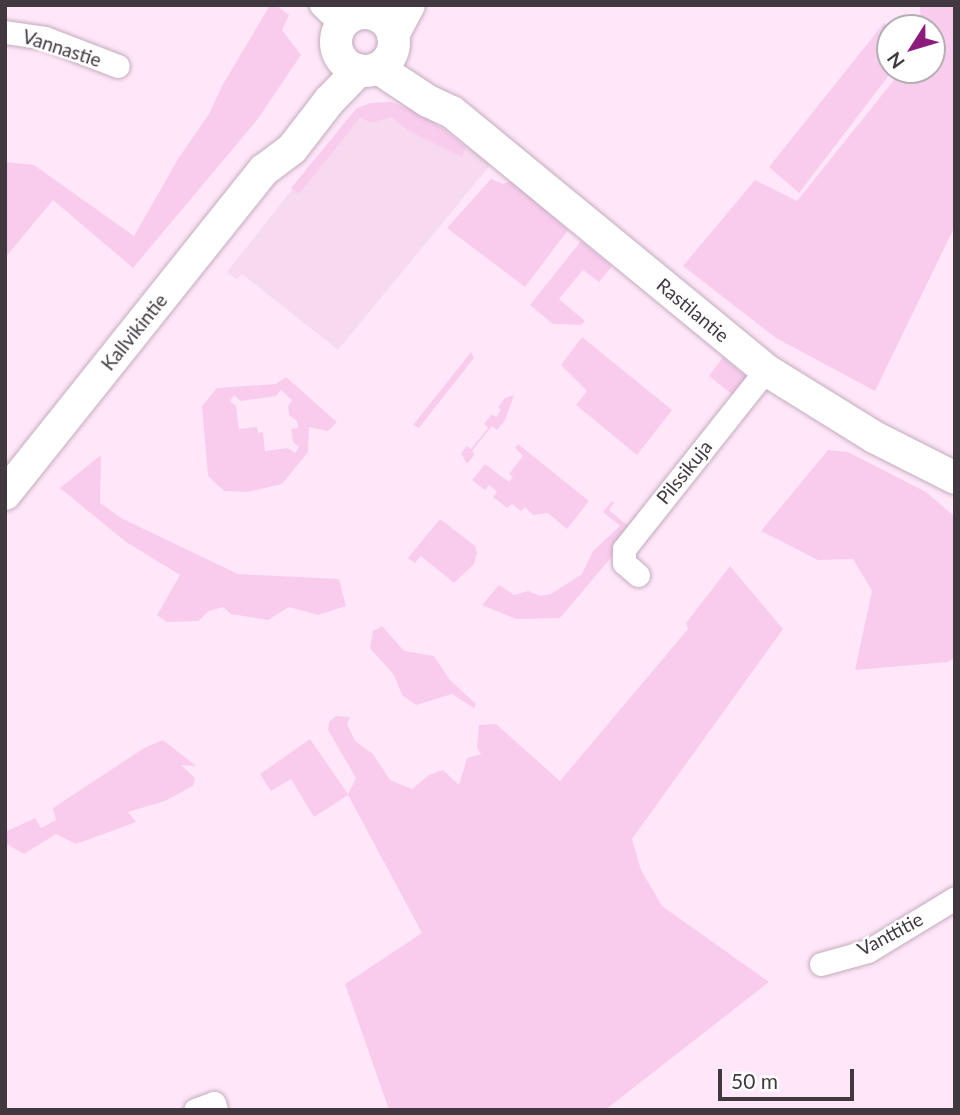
<!DOCTYPE html>
<html>
<head>
<meta charset="utf-8">
<style>
  body { margin:0 }
  #map { position:relative; width:960px; height:1115px; overflow:hidden; background:#ffe7f9; font-family:Lato,sans-serif }
  div>[style] { position:absolute }
  .built>* { inset:0; background:#f8daf0 }
  .green>* { inset:0; background:#f9ccee }
  .roads { filter:drop-shadow(0 0 2px #c3acbd) drop-shadow(0 0 2px #c3acbd) }
  .street>* { height:23px; margin:-11.5px; padding:0 11.5px; transform-origin:11.5px; border-radius:11.5px; background:#fff }
  .secondary>* { height:32px; margin:-16px; padding:0 16px; transform-origin:16px; border-radius:16px; background:#fff }
  .secondary>.ring { margin:-16px; padding:0; box-sizing:content-box; background:none; border:32px solid #fff; border-radius:50% }
  span { translate:-50% -50%; white-space:nowrap; text-align:center; line-height:1.15; -webkit-text-stroke:5px #fff; paint-order:stroke }
  .street-label { font-size:19px; color:#423940 }
  .frame { position:absolute; inset:0; border:7px solid #423940; pointer-events:none }
  .north { position:absolute; left:876px; top:14px; width:70px; height:70px; box-sizing:border-box; background:#fff; border:2px solid #b3b0b3; border-radius:50%; rotate:233deg; font-size:19px; font-weight:700; line-height:28px; text-align:center; color:#423940 }
  .north::after { content:''; display:block; margin:auto; width:24px; height:32px; background:#8c1b7d; clip-path:polygon(50% 0,100% 100%,50% 72%,0 100%) }
  .scale { position:absolute; left:718px; top:1069px; width:136px; height:32px; box-sizing:border-box; border:4px solid #423940; border-top:0; padding-left:9px; font-size:21px; line-height:24px; white-space:nowrap; color:#423940; -webkit-text-stroke:5px #fff; paint-order:stroke }
</style>
</head>
<body>
<div id="map">
  <div class="built">
    <i style="clip-path:polygon(379px 102px,415px 111px,491px 164px,338px 350px,242px 274px,237px 280px,227px 272px,349px 117px,361px 106px)"></i>
  </div>
  <div class="green">
    <i style="clip-path:polygon(270px 5px,276px 5px,289px 15px,282px 30px,301px 55px,257px 120px,133px 268px,53px 200px,5px 258px,5px 162px,34px 165px,134px 236px,178px 159px,209px 114px,222px 86px)"></i>
    <i style="clip-path:polygon(920px 5px,955px 5px,955px 226px,875px 391px,776px 338px,683px 266px,755px 180px,797px 201px,902px 70px,932px 70px,932px 28px,921px 28px)"></i>
    <i style="clip-path:polygon(884px 23px,890px 28px,890px 70px,893px 70px,799px 193px,769px 167px)"></i>
    <i style="clip-path:polygon(391px 102px,415px 111px,445px 130px,466px 147px,462px 157px,409px 131px,391px 117px,370px 123px,361px 117px,299px 194px,291px 188px,356px 109px,370px 103px)"></i>
    <i style="clip-path:polygon(491px 179px,503px 184px,511px 181px,568px 230px,525px 287px,447px 228px)"></i>
    <i style="clip-path:polygon(581px 241px,612px 266px,599px 282px,583px 270px,559px 299px,585px 321px,581px 325px,553px 324px,530px 305px)"></i>
    <i style="clip-path:polygon(582px 337px,672px 410px,637px 455px,576px 405px,587px 391px,561px 365px)"></i>
    <i style="clip-path:polygon(471px 352px,474px 358px,419px 428px,413px 425px)"></i>
    <i style="clip-path:polygon(723px 357px,750px 380px,733px 395px,709px 376px)"></i>
    <i style="clip-path:polygon(evenodd,286px 377px,337px 422px,328px 431px,309px 427px,308px 452px,282px 484px,248px 492px,224px 491px,208px 476px,202px 406px,217px 388px,276px 384px,286px 377px,281px 390px,292px 400px,288px 406px,289px 415px,297px 421px,298px 428px,291px 429px,293px 442px,299px 447px,295px 453px,288px 448px,265px 451px,263px 432px,258px 433px,257px 427px,239px 429px,236px 406px,230px 401px,234px 395px,241px 401px,276px 396px,281px 390px)"></i>
    <i style="clip-path:polygon(514px 395px,505px 420px,497px 430px,492px 426px,472px 451px,475px 454px,467px 464px,461px 453px,467px 446px,471px 449px,488px 428px,484px 424px,492px 414px,496px 417px,501px 410px,498px 407px,505px 398px)"></i>
    <i style="clip-path:polygon(518px 444px,589px 501px,567px 529px,548px 513px,533px 515px,525px 507px,521px 511px,512px 504px,507px 508px,493px 497px,497px 492px,489px 485px,485px 490px,472px 480px,485px 464px,509px 482px,513px 477px,509px 474px,523px 456px,515px 448px)"></i>
    <i style="clip-path:polygon(828px 450px,848px 452px,926px 492px,955px 517px,955px 657px,948px 662px,855px 670px,872px 591px,853px 559px,818px 560px,761px 531px)"></i>
    <i style="clip-path:polygon(101px 455px,100px 503px,121px 518px,238px 574px,339px 579px,346px 606px,318px 615px,289px 607px,268px 620px,231px 614px,223px 607px,209px 611px,198px 621px,167px 622px,157px 615px,180px 575px,126px 542px,60px 488px)"></i>
    <i style="clip-path:polygon(612px 501px,614px 503px,609px 510px,627px 525px,636px 514px,640px 517px,614px 554px,560px 618px,516px 619px,482px 605px,499px 585px,514px 595px,528px 591px,541px 596px,551px 594px,582px 574px,593px 551px,620px 526px,603px 512px)"></i>
    <i style="clip-path:polygon(440px 519px,475px 546px,477px 553px,474px 564px,454px 583px,421px 556px,415px 563px,408px 558px)"></i>
    <i style="clip-path:polygon(730px 566px,783px 629px,632px 839px,641px 870px,662px 906px,769px 982px,605px 1110px,389px 1110px,345px 984px,422px 933px,348px 795px,314px 817px,291px 779px,271px 791px,260px 774px,310px 739px,348px 794px,356px 778px,328px 730px,329px 722px,336px 716px,350px 717px,347px 724px,355px 741px,373px 754px,390px 780px,412px 789px,429px 775px,443px 770px,459px 785px,467px 758px,481px 754px,477px 748px,479px 725px,496px 724px,560px 781px,688px 629px,686px 623px)"></i>
    <i style="clip-path:polygon(382px 626px,404px 651px,434px 656px,450px 680px,476px 704px,474px 708px,452px 694px,416px 705px,402px 695px,394px 675px,370px 648px,373px 631px)"></i>
    <i style="clip-path:polygon(163px 740px,196px 766px,181px 765px,195px 778px,193px 786px,165px 801px,128px 812px,136px 822px,76px 844px,56px 834px,24px 854px,5px 843px,5px 832px,35px 818px,41px 828px,56px 820px,53px 808px,144px 748px)"></i>
  </div>
  <div class="roads">
    <div class="street">
      <i style="left:321px;top:5px;width:29px;rotate:44deg"></i>
      <i style="left:5px;top:32px;width:40px;rotate:8.5deg"></i>
      <i style="left:45px;top:38px;width:78px;rotate:21deg"></i>
      <i style="left:638px;top:575px;width:18px;rotate:-139deg"></i>
      <i style="left:624px;top:563px;width:14px;rotate:-90deg"></i>
      <i style="left:624px;top:549px;width:228px;rotate:-51.6deg"></i>
      <i style="left:821px;top:964px;width:49px;rotate:-15.5deg"></i>
      <i style="left:868px;top:951px;width:102px;rotate:-31.3deg"></i>
      <i style="left:195px;top:1110px;width:20px;rotate:-20deg"></i>
      <i style="left:214px;top:1103px;width:7px;rotate:74deg"></i>
    </div>
    <div class="secondary">
      <i class="ring" style="left:336px;top:13px;width:26px;height:26px"></i>
      <i style="left:393px;top:35px;width:34px;rotate:-62deg"></i>
      <i style="left:378px;top:68px;width:60px;rotate:33.4deg"></i>
      <i style="left:428px;top:101px;width:26px;rotate:25deg"></i>
      <i style="left:452px;top:112px;width:406px;rotate:39.4deg"></i>
      <i style="left:766px;top:370px;width:127px;rotate:31.8deg"></i>
      <i style="left:874px;top:437px;width:91px;rotate:26.8deg"></i>
      <i style="left:5px;top:494px;width:415px;rotate:-51.4deg"></i>
      <i style="left:264px;top:170px;width:35px;rotate:-37deg"></i>
      <i style="left:292px;top:149px;width:61px;rotate:-52.4deg"></i>
      <i style="left:329px;top:101px;width:43px;rotate:-45.9deg"></i>
    </div>
  </div>
  <div class="street-label">
    <span style="left:62px;top:48px;rotate:18deg">Vannastie</span>
    <span style="left:693px;top:310px;rotate:40deg">Rastilantie</span>
    <span style="left:134px;top:332px;rotate:-51deg">Kallvikintie</span>
    <span style="left:684px;top:472px;rotate:-51deg">Pilssikuja</span>
    <span style="left:890px;top:934px;rotate:-28deg">Vanttitie</span>
  </div>
  <div class="frame"></div>
  <div class="north">N</div>
  <div class="scale">50 m</div>
</div>
</body>
</html>
